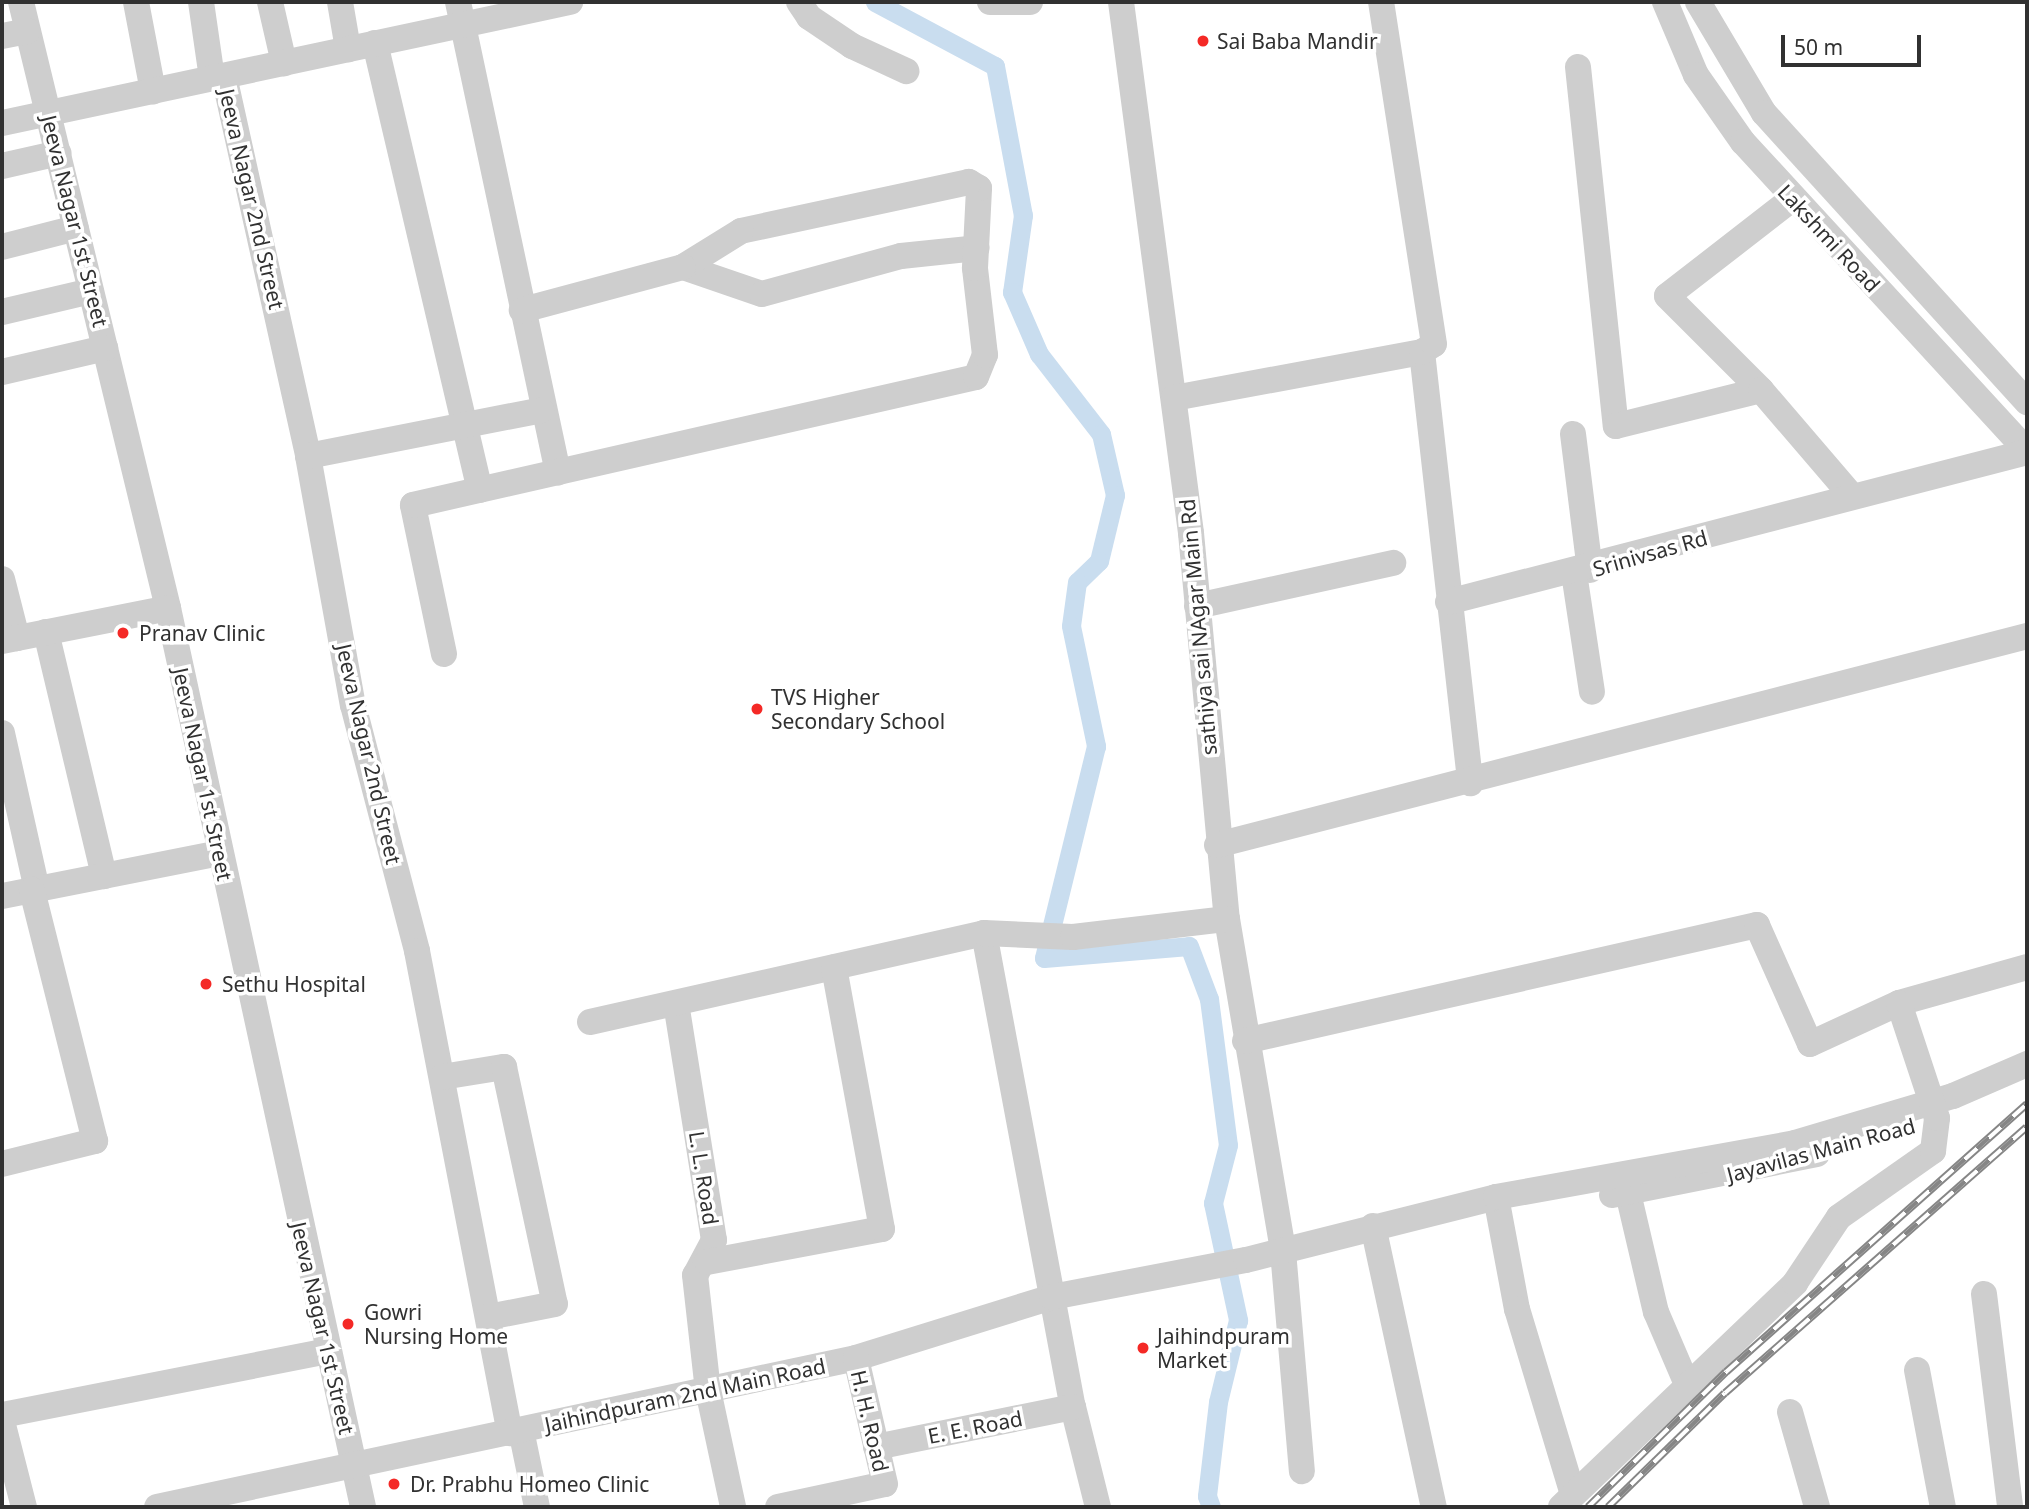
<!DOCTYPE html>
<html>
<head>
<meta charset="utf-8">
<style>
  body { margin:0 }
  #map { position:relative; width:2029px; height:1509px; overflow:hidden; background:#fff; font-family:"Noto Sans",sans-serif }
  div>[style] { position:absolute }
  .canal>* { height:19px; margin:-9.5px; padding:0 9.5px; transform-origin:9.5px; border-radius:9.5px; background:#c9ddef }
  .minor>* { height:26px; margin:-13px; padding:0 13px; transform-origin:13px; border-radius:13px; background:#cecece }
  .rail>* { height:8px; margin-top:-4px; transform-origin:0; background:repeating-linear-gradient(90deg,#fff 0 16px,#868686 0 32px); box-sizing:border-box; border-block:2px solid #868686 }
  .dots>* { width:19px; height:19px; translate:-50% -50%; box-sizing:border-box; border:4px solid #fff; border-radius:50% }
  span { translate:-50% -50%; white-space:nowrap; text-align:center; line-height:1.15; -webkit-text-stroke:7px #fff; paint-order:stroke }
  .poi-label { font-size:21px; color:#313131 }
  .left { translate:0 -50%; text-align:left }
  .street-label { font-size:21px; color:#313131 }
  .frame { position:absolute; inset:0; border:4px solid #313131; pointer-events:none }
  .scale { position:absolute; left:1781px; top:35px; width:140px; height:32px; box-sizing:border-box; border:4px solid #313131; border-top:0; padding-left:9px; font-size:21px; line-height:24px; white-space:nowrap; color:#313131; -webkit-text-stroke:5px #fff; paint-order:stroke }
</style>
</head>
<body>
<div id="map">
  <div class="canal">
    <i style="left:875px;top:2px;width:136px;rotate:28.1deg"></i>
    <i style="left:995px;top:66px;width:152px;rotate:79.4deg"></i>
    <i style="left:1023px;top:215px;width:78px;rotate:98.1deg"></i>
    <i style="left:1012px;top:292px;width:68px;rotate:66.5deg"></i>
    <i style="left:1039px;top:354px;width:101px;rotate:52.2deg"></i>
    <i style="left:1101px;top:434px;width:63px;rotate:77.1deg"></i>
    <i style="left:1115px;top:495px;width:68px;rotate:103.6deg"></i>
    <i style="left:1099px;top:561px;width:30px;rotate:136deg"></i>
    <i style="left:1077px;top:582px;width:44px;rotate:97.8deg"></i>
    <i style="left:1071px;top:626px;width:123px;rotate:78.2deg"></i>
    <i style="left:1096px;top:746px;width:218px;rotate:103.8deg"></i>
    <i style="left:1044px;top:958px;width:145px;rotate:-4.7deg"></i>
    <i style="left:1189px;top:946px;width:57px;rotate:69.3deg"></i>
    <i style="left:1209px;top:999px;width:147px;rotate:82.6deg"></i>
    <i style="left:1228px;top:1145px;width:60px;rotate:104.5deg"></i>
    <i style="left:1213px;top:1203px;width:120px;rotate:77.9deg"></i>
    <i style="left:1238px;top:1320px;width:84px;rotate:103.7deg"></i>
    <i style="left:1218px;top:1402px;width:95px;rotate:96.7deg"></i>
    <i style="left:1207px;top:1496px;width:12px;rotate:70deg"></i>
  </div>
  <div class="minor">
    <i style="left:21px;top:2px;width:624px;rotate:76.36deg"></i>
    <i style="left:168px;top:608px;width:920px;rotate:77.76deg"></i>
    <i style="left:136px;top:2px;width:91px;rotate:79.2deg"></i>
    <i style="left:201px;top:2px;width:77px;rotate:81.8deg"></i>
    <i style="left:270px;top:2px;width:63px;rotate:77.1deg"></i>
    <i style="left:340px;top:2px;width:48px;rotate:80.3deg"></i>
    <i style="left:458px;top:2px;width:481px;rotate:78deg"></i>
    <i style="left:799px;top:2px;width:18px;rotate:56deg"></i>
    <i style="left:809px;top:17px;width:52px;rotate:34deg"></i>
    <i style="left:852px;top:46px;width:60px;rotate:24.8deg"></i>
    <i style="left:990px;top:2px;width:40px"></i>
    <i style="left:1121px;top:2px;width:536px;rotate:82.49deg"></i>
    <i style="left:1191px;top:533px;width:388px;rotate:84.7deg"></i>
    <i style="left:1227px;top:919px;width:337px;rotate:80.4deg"></i>
    <i style="left:1283px;top:1251px;width:221px;rotate:85.1deg"></i>
    <i style="left:1665px;top:2px;width:79px;rotate:67deg"></i>
    <i style="left:1696px;top:75px;width:82px;rotate:55deg"></i>
    <i style="left:1743px;top:142px;width:420px;rotate:47.4deg"></i>
    <i style="left:1698px;top:2px;width:129px;rotate:59.3deg"></i>
    <i style="left:1764px;top:113px;width:391px;rotate:47.7deg"></i>
    <i style="left:2px;top:36px;width:26px;rotate:-11deg"></i>
    <i style="left:375px;top:43px;width:459px;rotate:76.8deg"></i>
    <i style="left:1578px;top:67px;width:361px;rotate:84deg"></i>
    <i style="left:1616px;top:426px;width:149px;rotate:-13.9deg"></i>
    <i style="left:224px;top:76px;width:389px;rotate:77.5deg"></i>
    <i style="left:308px;top:456px;width:253px;rotate:79.8deg"></i>
    <i style="left:353px;top:705px;width:254px;rotate:75.4deg"></i>
    <i style="left:417px;top:951px;width:491px;rotate:79.1deg"></i>
    <i style="left:2px;top:123px;width:581px;rotate:-12.03deg"></i>
    <i style="left:2px;top:166px;width:58px;rotate:-12.8deg"></i>
    <i style="left:1792px;top:199px;width:158px;rotate:142.2deg"></i>
    <i style="left:1667px;top:296px;width:133px;rotate:45deg"></i>
    <i style="left:1761px;top:390px;width:140px;rotate:49.4deg"></i>
    <i style="left:2px;top:247px;width:76px;rotate:-14.4deg"></i>
    <i style="left:683px;top:267px;width:83px;rotate:18.9deg"></i>
    <i style="left:762px;top:294px;width:144px;rotate:-15.3deg"></i>
    <i style="left:901px;top:256px;width:76px;rotate:-6deg"></i>
    <i style="left:2px;top:312px;width:91px;rotate:-13.3deg"></i>
    <i style="left:1422px;top:352px;width:434px;rotate:83.6deg"></i>
    <i style="left:2px;top:372px;width:106px;rotate:-13.1deg"></i>
    <i style="left:1174px;top:398px;width:252px;rotate:-10.5deg"></i>
    <i style="left:1422px;top:352px;width:14px;rotate:-34deg"></i>
    <i style="left:1434px;top:344px;width:346px;rotate:-98.8deg"></i>
    <i style="left:1573px;top:434px;width:137px;rotate:82.9deg"></i>
    <i style="left:308px;top:456px;width:238px;rotate:-11.1deg"></i>
    <i style="left:1574px;top:573px;width:120px;rotate:81.4deg"></i>
    <i style="left:2px;top:579px;width:61px;rotate:75.7deg"></i>
    <i style="left:1448px;top:602px;width:598px;rotate:-14.52deg"></i>
    <i style="left:1197px;top:606px;width:201px;rotate:-12.4deg"></i>
    <i style="left:46px;top:632px;width:251px;rotate:76.6deg"></i>
    <i style="left:2px;top:641px;width:169px;rotate:-11.2deg"></i>
    <i style="left:444px;top:654px;width:152px;rotate:-101.8deg"></i>
    <i style="left:413px;top:505px;width:577px;rotate:-12.81deg"></i>
    <i style="left:976px;top:377px;width:24px;rotate:-68deg"></i>
    <i style="left:985px;top:355px;width:88px;rotate:-96.6deg"></i>
    <i style="left:975px;top:268px;width:80px;rotate:-87.1deg"></i>
    <i style="left:979px;top:188px;width:12px;rotate:-149deg"></i>
    <i style="left:969px;top:182px;width:233px;rotate:167.9deg"></i>
    <i style="left:741px;top:231px;width:68px;rotate:148.2deg"></i>
    <i style="left:683px;top:267px;width:167px;rotate:165deg"></i>
    <i style="left:2px;top:733px;width:161px;rotate:77.4deg"></i>
    <i style="left:1217px;top:845px;width:837px;rotate:-14.47deg"></i>
    <i style="left:2px;top:896px;width:222px;rotate:-11.2deg"></i>
    <i style="left:984px;top:933px;width:482px;rotate:79.4deg"></i>
    <i style="left:1073px;top:1407px;width:103px;rotate:76deg"></i>
    <i style="left:676px;top:1003px;width:240px;rotate:80.9deg"></i>
    <i style="left:714px;top:1240px;width:40px;rotate:118deg"></i>
    <i style="left:695px;top:1275px;width:116px;rotate:83.6deg"></i>
    <i style="left:708px;top:1390px;width:120px;rotate:77.9deg"></i>
    <i style="left:590px;top:1022px;width:404px;rotate:-12.7deg"></i>
    <i style="left:984px;top:933px;width:89px;rotate:2.6deg"></i>
    <i style="left:1073px;top:937px;width:155px;rotate:-6.7deg"></i>
    <i style="left:1245px;top:1041px;width:525px;rotate:-12.77deg"></i>
    <i style="left:1757px;top:925px;width:130px;rotate:66deg"></i>
    <i style="left:1810px;top:1044px;width:98px;rotate:-24.7deg"></i>
    <i style="left:1899px;top:1003px;width:133px;rotate:-15.7deg"></i>
    <i style="left:442px;top:1077px;width:63px;rotate:-9.2deg"></i>
    <i style="left:504px;top:1067px;width:242px;rotate:77.9deg"></i>
    <i style="left:555px;top:1304px;width:68px;rotate:169deg"></i>
    <i style="left:2px;top:1164px;width:96px;rotate:-13.9deg"></i>
    <i style="left:95px;top:1141px;width:259px;rotate:-104.1deg"></i>
    <i style="left:1628px;top:1193px;width:122px;rotate:76.8deg"></i>
    <i style="left:1656px;top:1312px;width:76px;rotate:66.8deg"></i>
    <i style="left:1612px;top:1195px;width:209px;rotate:-11.3deg"></i>
    <i style="left:1496px;top:1197px;width:114px;rotate:79.4deg"></i>
    <i style="left:1517px;top:1309px;width:194px;rotate:73.2deg"></i>
    <i style="left:1373px;top:1226px;width:288px;rotate:77.8deg"></i>
    <i style="left:707px;top:1262px;width:178px;rotate:-10.7deg"></i>
    <i style="left:882px;top:1229px;width:266px;rotate:-100.4deg"></i>
    <i style="left:1984px;top:1294px;width:215px;rotate:83deg"></i>
    <i style="left:1917px;top:1370px;width:139px;rotate:79.3deg"></i>
    <i style="left:1790px;top:1412px;width:99px;rotate:74.1deg"></i>
    <i style="left:2px;top:1415px;width:332px;rotate:-11.1deg"></i>
    <i style="left:2px;top:1421px;width:89px;rotate:75.7deg"></i>
    <i style="left:521px;top:1430px;width:79px;rotate:78.3deg"></i>
    <i style="left:876px;top:1447px;width:201px;rotate:-11.5deg"></i>
    <i style="left:157px;top:1507px;width:715px;rotate:-12.03deg"></i>
    <i style="left:856px;top:1358px;width:205px;rotate:-17.3deg"></i>
    <i style="left:1052px;top:1297px;width:197px;rotate:-10.8deg"></i>
    <i style="left:1246px;top:1260px;width:258px;rotate:-14.1deg"></i>
    <i style="left:1496px;top:1197px;width:304px;rotate:-10.2deg"></i>
    <i style="left:1795px;top:1143px;width:165px;rotate:-16.6deg"></i>
    <i style="left:1953px;top:1096px;width:81px;rotate:-23.4deg"></i>
    <i style="left:778px;top:1507px;width:109px;rotate:-12.1deg"></i>
    <i style="left:885px;top:1484px;width:129px;rotate:-103deg"></i>
    <i style="left:1561px;top:1507px;width:324px;rotate:-43.7deg"></i>
    <i style="left:1795px;top:1283px;width:79px;rotate:-56.3deg"></i>
    <i style="left:1839px;top:1217px;width:115px;rotate:-35.1deg"></i>
    <i style="left:1933px;top:1151px;width:33px;rotate:-83deg"></i>
    <i style="left:1937px;top:1118px;width:121px;rotate:-108.3deg"></i>
  </div>
  <div class="rail">
    <i style="left:1588px;top:1507px;width:193px;rotate:-44.4deg"></i>
    <i style="left:1726px;top:1372px;width:403px;rotate:-41.7deg"></i>
    <i style="left:1608px;top:1507px;width:163px;rotate:-44.3deg"></i>
    <i style="left:1725px;top:1393px;width:402px;rotate:-41.4deg"></i>
  </div>
  <div class="dots">
    <i style="left:1203px;top:41px;background:#f42926"></i>
    <i style="left:123px;top:633px;background:#f42926"></i>
    <i style="left:757px;top:709px;background:#f42926"></i>
    <i style="left:206px;top:984px;background:#f42926"></i>
    <i style="left:348px;top:1324px;background:#f42926"></i>
    <i style="left:1143px;top:1348px;background:#f42926"></i>
    <i style="left:394px;top:1484px;background:#f42926"></i>
  </div>
  <div class="poi-label">
    <span class="left" style="left:1217px;top:41px">Sai Baba Mandir</span>
    <span class="left" style="left:139px;top:633px">Pranav Clinic</span>
    <span class="left" style="left:771px;top:709px">TVS Higher<br>Secondary School</span>
    <span class="left" style="left:222px;top:984px">Sethu Hospital</span>
    <span class="left" style="left:364px;top:1324px">Gowri<br>Nursing Home</span>
    <span class="left" style="left:1157px;top:1348px">Jaihindpuram<br>Market</span>
    <span class="left" style="left:410px;top:1484px">Dr. Prabhu Homeo Clinic</span>
  </div>
  <div class="street-label">
    <span style="left:252px;top:199px;rotate:77deg">Jeeva Nagar 2nd Street</span>
    <span style="left:75px;top:221px;rotate:76deg">Jeeva Nagar 1st Street</span>
    <span style="left:1829px;top:238px;rotate:47deg">Lakshmi Road</span>
    <span style="left:1650px;top:553px;rotate:-16deg">Srinivsas Rd</span>
    <span style="left:1198px;top:627px;rotate:-95deg">sathiya sai NAgar Main Rd</span>
    <span style="left:369px;top:754px;rotate:77deg">Jeeva Nagar 2nd Street</span>
    <span style="left:203px;top:774px;rotate:78deg">Jeeva Nagar 1st Street</span>
    <span style="left:1821px;top:1150px;rotate:-15deg">Jayavilas Main Road</span>
    <span style="left:704px;top:1178px;rotate:81deg">L. L. Road</span>
    <span style="left:323px;top:1328px;rotate:77deg">Jeeva Nagar 1st Street</span>
    <span style="left:685px;top:1395px;rotate:-12deg">Jaihindpuram 2nd Main Road</span>
    <span style="left:870px;top:1421px;rotate:77deg">H. H. Road</span>
    <span style="left:975px;top:1427px;rotate:-11deg">E. E. Road</span>
  </div>
  <div class="frame"></div>
  <div class="scale">50 m</div>
</div>
</body>
</html>
